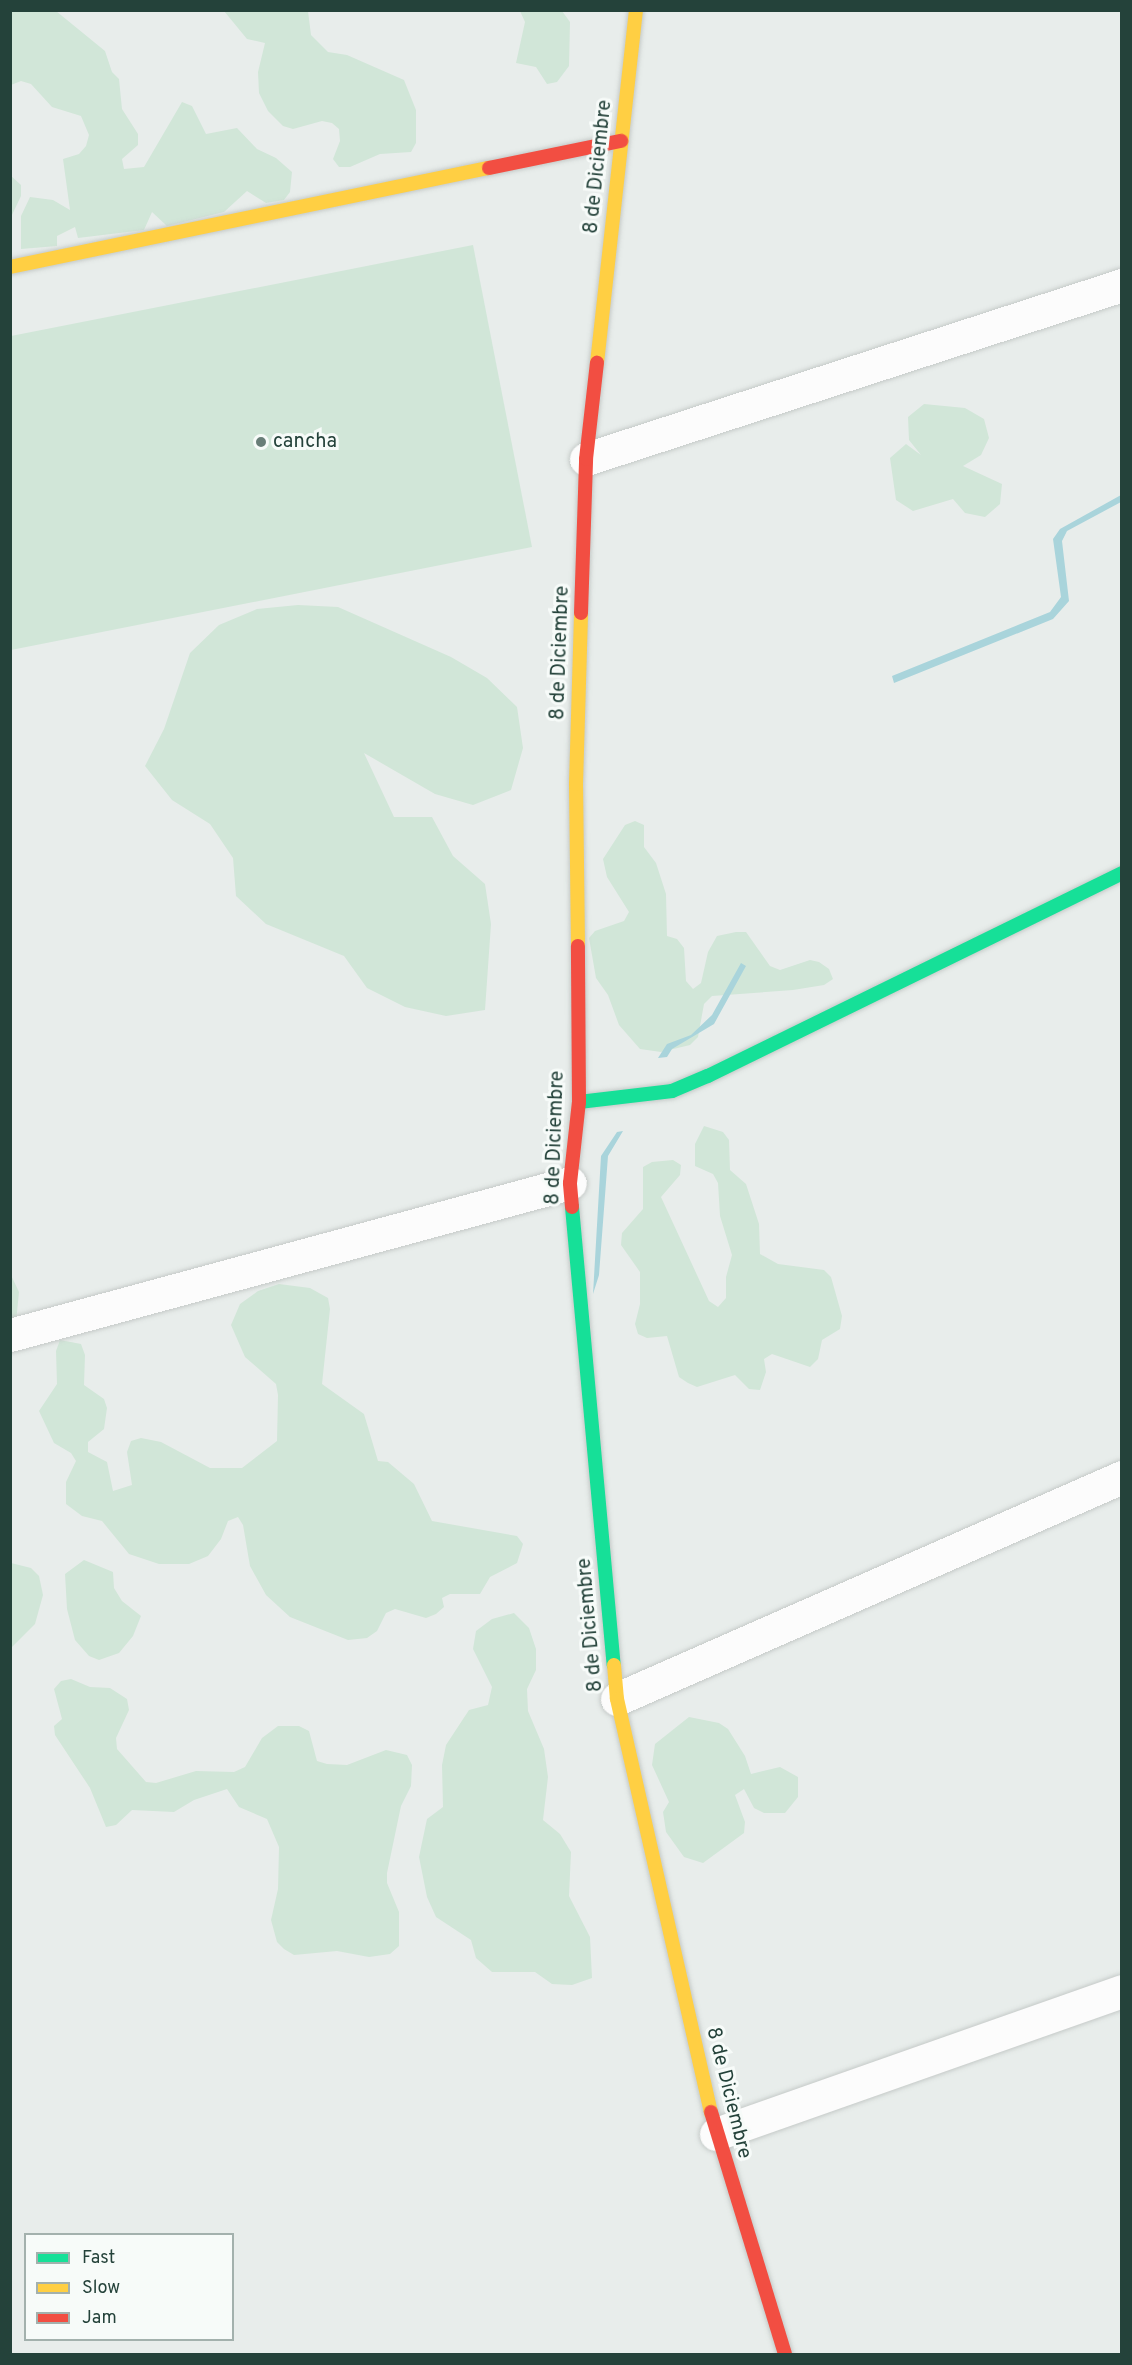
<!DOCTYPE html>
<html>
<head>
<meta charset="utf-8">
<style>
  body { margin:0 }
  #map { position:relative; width:1132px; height:2365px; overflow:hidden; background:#e8edeb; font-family:Overpass,sans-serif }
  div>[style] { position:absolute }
  .green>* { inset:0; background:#d1e6d8 }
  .water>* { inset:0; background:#a9d4db }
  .roads { filter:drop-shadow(0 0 2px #c5cac8) drop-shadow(0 0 2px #c5cac8) }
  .street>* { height:33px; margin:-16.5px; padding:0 16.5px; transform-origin:16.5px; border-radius:16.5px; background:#fcfcfc }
  .fast>* { height:14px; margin:-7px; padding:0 7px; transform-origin:7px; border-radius:7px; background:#16e098 }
  .slow>* { height:14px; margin:-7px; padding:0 7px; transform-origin:7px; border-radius:7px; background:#ffcf43 }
  .jam>* { height:14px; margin:-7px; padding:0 7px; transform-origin:7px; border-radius:7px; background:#f24e42 }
  .dots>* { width:16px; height:16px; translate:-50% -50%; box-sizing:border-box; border:3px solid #f7fbf9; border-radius:50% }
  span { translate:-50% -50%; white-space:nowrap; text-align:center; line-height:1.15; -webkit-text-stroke:6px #f7fbf9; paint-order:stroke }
  .street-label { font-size:20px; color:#24423a }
  .poi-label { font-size:20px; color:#24423a }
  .left { translate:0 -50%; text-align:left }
  .frame { position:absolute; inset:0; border:12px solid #24423a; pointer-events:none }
  .legend { position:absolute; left:24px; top:2233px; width:210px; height:108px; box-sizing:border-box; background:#f7fbf9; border:2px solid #a3b1ad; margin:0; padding:8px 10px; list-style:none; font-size:18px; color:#24423a }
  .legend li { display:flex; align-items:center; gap:12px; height:30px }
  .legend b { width:30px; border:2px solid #a3b1ad }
</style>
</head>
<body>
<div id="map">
  <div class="green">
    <i style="clip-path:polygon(11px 11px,56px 11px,105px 51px,112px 72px,119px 79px,122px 109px,138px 134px,138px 145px,122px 159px,124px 169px,144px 167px,182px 102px,192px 106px,206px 134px,237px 128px,257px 149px,276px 158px,292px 172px,290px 192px,284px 200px,266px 203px,247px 191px,224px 212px,167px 226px,152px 212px,144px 230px,78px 238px,75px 227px,57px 236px,57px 246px,21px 249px,21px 216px,30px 197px,53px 200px,70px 210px,63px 159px,79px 154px,86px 146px,89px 135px,81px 116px,52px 107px,31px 84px,21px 81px,11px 85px)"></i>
    <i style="clip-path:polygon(224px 11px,308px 11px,311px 35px,328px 52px,347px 55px,404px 80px,416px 110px,416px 143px,411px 152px,380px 154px,350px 167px,339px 167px,333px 159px,340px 141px,339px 129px,332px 123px,322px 121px,293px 129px,283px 126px,268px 111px,259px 93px,258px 72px,265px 43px,247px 39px)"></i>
    <i style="clip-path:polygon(520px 11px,562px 11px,570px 22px,569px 66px,557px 82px,547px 84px,536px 67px,516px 63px,525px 22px)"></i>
    <i style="clip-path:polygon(10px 175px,21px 185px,21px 196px,11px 217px)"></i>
    <i style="clip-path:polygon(473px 245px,532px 547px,11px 650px,11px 336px)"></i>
    <i style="clip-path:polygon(924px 404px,965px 408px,984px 419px,989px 438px,981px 455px,963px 466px,1002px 484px,1000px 504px,985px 517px,965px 513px,953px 499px,913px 511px,896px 500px,890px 458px,906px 444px,921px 455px,909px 440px,908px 417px)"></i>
    <i style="clip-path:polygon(298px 605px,338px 607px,451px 657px,487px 678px,517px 707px,523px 748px,511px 790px,473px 805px,435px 794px,364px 753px,394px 817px,432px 817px,453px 856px,485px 884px,491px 924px,485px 1010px,446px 1016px,405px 1007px,367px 988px,344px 956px,266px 924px,236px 896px,233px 858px,210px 824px,172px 800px,145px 766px,164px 729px,190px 653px,219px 625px,257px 609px)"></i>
    <i style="clip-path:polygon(635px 821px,644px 825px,644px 847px,656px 863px,666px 894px,667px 936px,677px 939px,684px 948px,686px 981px,693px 989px,701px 983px,708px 952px,717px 936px,736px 932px,746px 932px,770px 966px,780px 970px,810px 960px,819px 962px,829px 969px,833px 979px,824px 985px,793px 990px,712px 996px,704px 1004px,698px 1037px,690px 1045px,661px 1052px,640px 1049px,619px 1025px,608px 995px,596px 978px,589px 938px,595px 931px,624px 921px,629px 912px,607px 877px,603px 859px,625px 825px)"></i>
    <i style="clip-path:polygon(704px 1126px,723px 1132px,729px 1140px,730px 1170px,746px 1184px,759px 1224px,760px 1254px,778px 1264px,824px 1270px,831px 1277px,842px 1316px,840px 1329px,822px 1340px,818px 1359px,810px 1367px,772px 1354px,764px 1359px,766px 1372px,760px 1390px,749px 1389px,735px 1375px,697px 1387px,688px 1383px,679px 1377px,667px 1336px,647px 1338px,638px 1334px,635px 1324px,640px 1304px,640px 1272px,621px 1245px,622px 1233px,643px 1209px,643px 1167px,652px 1162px,673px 1160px,681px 1165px,680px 1175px,661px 1197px,709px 1301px,718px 1307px,726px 1298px,726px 1277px,732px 1255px,720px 1216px,718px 1183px,713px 1174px,695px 1166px,695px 1144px)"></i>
    <i style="clip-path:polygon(10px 1273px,19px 1292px,16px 1322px,11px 1327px)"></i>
    <i style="clip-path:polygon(279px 1284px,310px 1288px,328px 1298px,330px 1309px,322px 1384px,364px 1414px,378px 1461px,388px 1462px,414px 1484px,432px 1521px,517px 1536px,523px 1544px,517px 1563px,490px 1577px,480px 1594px,450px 1594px,442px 1598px,444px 1607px,436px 1614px,426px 1618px,395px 1609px,386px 1613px,377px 1631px,367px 1638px,348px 1640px,290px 1617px,266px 1595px,250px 1566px,243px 1525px,238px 1517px,228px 1521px,221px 1539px,208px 1556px,189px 1564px,159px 1564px,129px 1554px,102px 1521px,82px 1516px,66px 1504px,66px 1482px,76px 1461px,71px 1453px,54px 1443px,39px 1411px,57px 1384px,56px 1351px,60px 1340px,81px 1344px,85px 1355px,84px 1385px,104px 1399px,107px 1408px,104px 1429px,88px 1442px,88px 1452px,107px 1462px,113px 1491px,132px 1485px,127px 1452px,131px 1441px,141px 1438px,161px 1442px,210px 1468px,242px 1468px,277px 1441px,278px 1395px,276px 1384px,245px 1357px,231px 1325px,240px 1304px,258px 1291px)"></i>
    <i style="clip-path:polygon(84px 1560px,113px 1572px,114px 1588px,122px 1601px,141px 1616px,133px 1636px,119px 1653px,99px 1660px,89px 1656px,75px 1640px,67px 1609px,65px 1574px)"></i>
    <i style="clip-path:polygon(11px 1563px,31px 1568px,39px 1576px,43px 1595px,35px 1624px,11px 1648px)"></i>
    <i style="clip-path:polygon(514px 1613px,529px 1628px,536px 1649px,536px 1670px,527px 1689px,528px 1711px,544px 1749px,548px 1777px,543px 1820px,560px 1834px,571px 1852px,569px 1896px,590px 1937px,592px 1978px,572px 1985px,552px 1984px,535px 1972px,492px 1972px,476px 1958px,471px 1940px,436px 1917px,427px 1897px,419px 1857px,427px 1819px,443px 1807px,442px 1765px,446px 1745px,469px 1710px,488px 1705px,492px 1687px,473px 1649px,476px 1631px,492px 1619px)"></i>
    <i style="clip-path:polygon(71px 1679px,90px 1687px,110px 1688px,127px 1699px,129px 1710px,116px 1738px,117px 1749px,146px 1782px,156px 1783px,196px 1771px,234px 1772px,245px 1767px,262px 1738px,278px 1726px,299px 1726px,309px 1731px,317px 1761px,327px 1764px,347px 1765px,386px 1750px,407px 1755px,412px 1765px,411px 1786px,401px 1806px,387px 1873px,387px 1883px,399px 1912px,399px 1946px,390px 1954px,369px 1957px,337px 1951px,294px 1955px,284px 1949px,277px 1942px,271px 1920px,278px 1889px,279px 1847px,267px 1819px,239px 1807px,227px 1789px,194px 1800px,174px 1812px,132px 1810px,116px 1825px,106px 1827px,90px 1788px,55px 1735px,54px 1726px,62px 1719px,54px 1689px,61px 1681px)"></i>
    <i style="clip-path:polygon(689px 1717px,719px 1723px,728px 1729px,745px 1756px,751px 1774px,780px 1767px,798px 1777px,798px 1797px,785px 1813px,764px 1813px,754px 1808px,744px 1789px,735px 1795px,745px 1822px,744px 1833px,703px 1863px,684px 1857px,666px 1832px,663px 1812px,669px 1802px,652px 1765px,655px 1744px)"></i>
  </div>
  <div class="water">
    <i style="clip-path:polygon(1121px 495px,1121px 502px,1067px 531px,1062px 541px,1069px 601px,1053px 619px,894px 683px,892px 676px,1050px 612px,1061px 597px,1053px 539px,1060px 529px)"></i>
    <i style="clip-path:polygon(741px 963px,746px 966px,714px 1024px,672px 1049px,667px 1057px,658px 1058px,667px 1044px,691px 1035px,712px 1015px)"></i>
    <i style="clip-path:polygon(623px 1131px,608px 1156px,599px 1275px,593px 1294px,601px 1156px,617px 1132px)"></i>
  </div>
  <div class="roads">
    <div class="street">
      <i style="left:586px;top:459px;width:564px;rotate:-17.98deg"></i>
      <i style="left:10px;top:1335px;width:580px;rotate:-15.19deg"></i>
      <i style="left:617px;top:1699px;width:552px;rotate:-23.73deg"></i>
      <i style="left:716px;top:2134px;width:430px;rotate:-19.4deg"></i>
    </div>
    <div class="fast">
      <i style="left:579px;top:1102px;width:94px;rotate:-6.7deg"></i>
      <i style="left:672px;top:1091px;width:39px;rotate:-23deg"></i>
      <i style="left:708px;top:1076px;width:461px;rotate:-26.1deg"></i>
      <i style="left:572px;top:1207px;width:460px;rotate:84.8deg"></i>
    </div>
    <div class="slow">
      <i style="left:10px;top:267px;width:489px;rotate:-11.7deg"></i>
      <i style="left:597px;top:363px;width:355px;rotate:-83.7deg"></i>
      <i style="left:578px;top:946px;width:162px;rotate:-90.7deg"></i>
      <i style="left:576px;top:784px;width:171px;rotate:-88.3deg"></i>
      <i style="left:614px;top:1665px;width:34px;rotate:85deg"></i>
      <i style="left:617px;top:1699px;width:424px;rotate:77.2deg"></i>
    </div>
    <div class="jam">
      <i style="left:489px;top:168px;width:135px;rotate:-11.6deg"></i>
      <i style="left:581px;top:613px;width:154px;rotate:-88.1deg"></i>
      <i style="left:586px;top:459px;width:97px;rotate:-83.5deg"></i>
      <i style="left:572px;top:1207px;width:24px;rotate:-95deg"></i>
      <i style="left:570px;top:1183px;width:81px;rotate:-83.7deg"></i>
      <i style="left:579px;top:1102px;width:156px;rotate:-90.4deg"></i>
      <i style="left:711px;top:2112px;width:253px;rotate:73deg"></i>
    </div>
  </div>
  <div class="dots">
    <i style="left:261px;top:442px;background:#697e78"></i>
  </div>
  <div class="street-label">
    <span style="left:599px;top:167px;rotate:-84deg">8 de Diciembre</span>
    <span style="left:561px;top:653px;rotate:-88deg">8 de Diciembre</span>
    <span style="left:556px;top:1138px;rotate:-88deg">8 de Diciembre</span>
    <span style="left:591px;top:1625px;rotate:-95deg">8 de Diciembre</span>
    <span style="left:728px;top:2093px;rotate:76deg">8 de Diciembre</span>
  </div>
  <div class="poi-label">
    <span class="left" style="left:273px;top:442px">cancha</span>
  </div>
  <div class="frame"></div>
  <ul class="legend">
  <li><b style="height:8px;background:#16e098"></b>Fast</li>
  <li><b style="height:8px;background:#ffcf43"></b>Slow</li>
  <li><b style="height:8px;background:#f24e42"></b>Jam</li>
  </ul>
</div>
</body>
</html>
